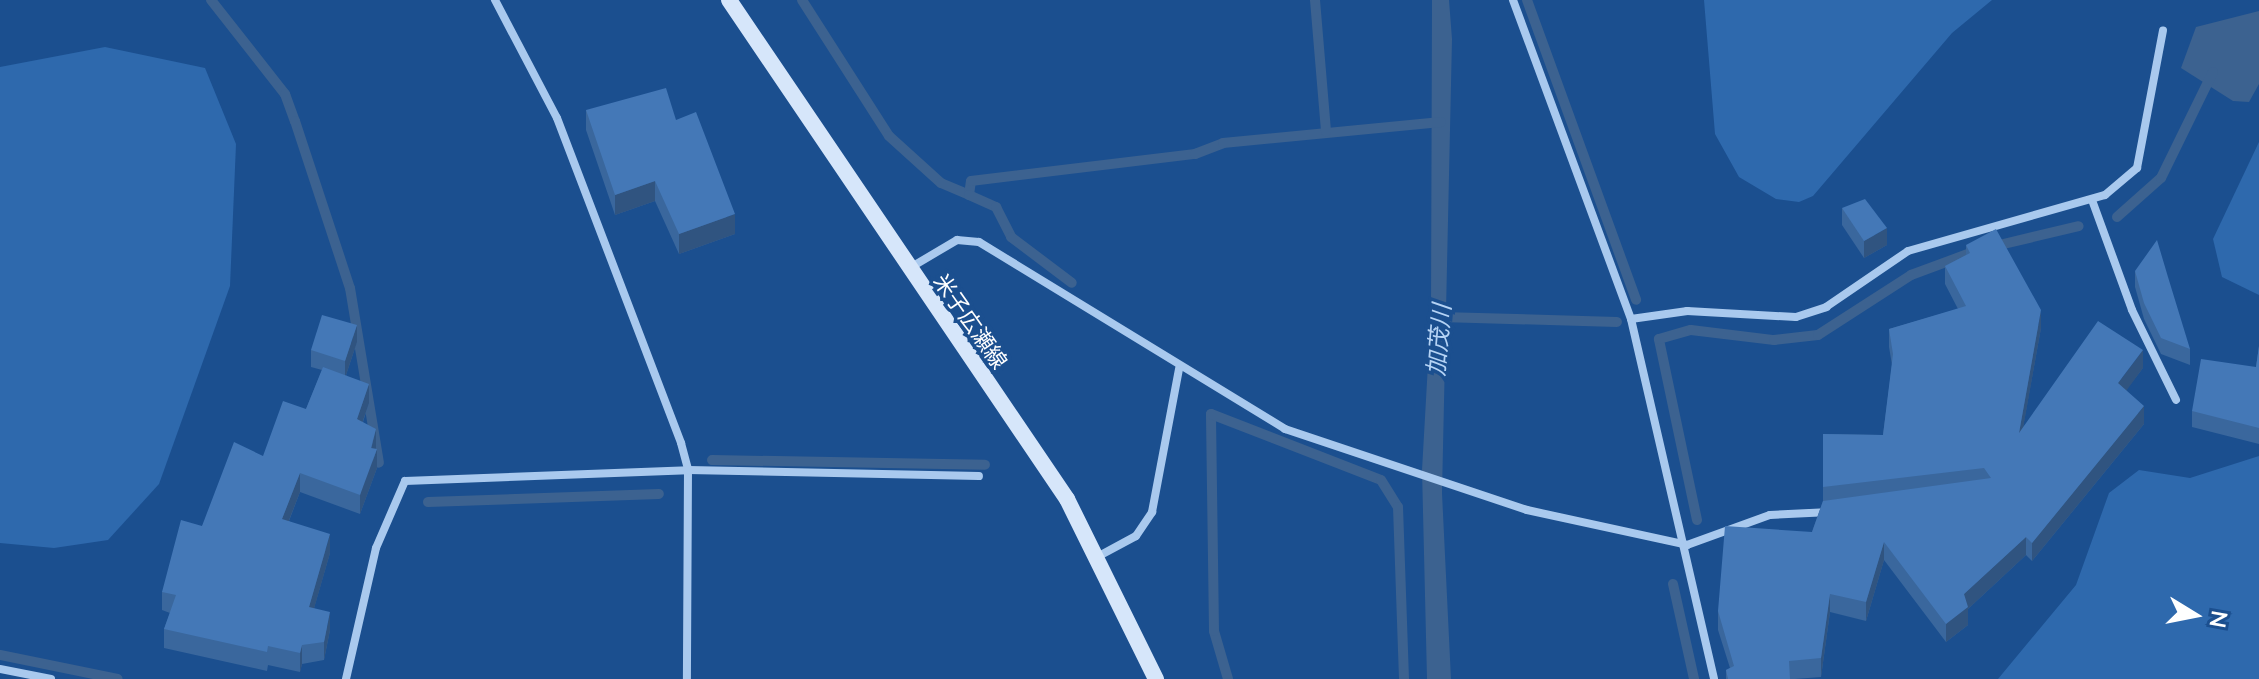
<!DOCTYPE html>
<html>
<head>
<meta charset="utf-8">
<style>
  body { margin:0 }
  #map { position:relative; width:2259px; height:679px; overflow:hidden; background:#1b4f8f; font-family:Lato,"Noto Sans JP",sans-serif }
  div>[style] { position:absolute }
  .green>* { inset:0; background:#2e69ad }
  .water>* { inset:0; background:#3c6290 }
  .stream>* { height:10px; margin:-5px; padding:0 5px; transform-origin:5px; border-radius:5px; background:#3c6290 }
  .street>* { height:8px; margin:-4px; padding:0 4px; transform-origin:4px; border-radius:4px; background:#a9c9ee }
  .secondary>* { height:16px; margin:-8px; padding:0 8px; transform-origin:8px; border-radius:8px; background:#d6e6fa }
  .wall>* { inset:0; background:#3a679d }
  .shaded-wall>* { inset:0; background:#305480 }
  .building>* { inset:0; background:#4478b7 }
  span { translate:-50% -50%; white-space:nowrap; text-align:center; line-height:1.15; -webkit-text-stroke:7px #1b4f8f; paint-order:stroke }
  .street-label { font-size:22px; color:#fff }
  .water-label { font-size:24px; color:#b5d3f5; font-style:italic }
  .north { position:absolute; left:2155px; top:575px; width:80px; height:80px; -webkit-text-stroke:6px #1b4f8f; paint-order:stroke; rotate:100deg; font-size:22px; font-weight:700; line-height:32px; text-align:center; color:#fff }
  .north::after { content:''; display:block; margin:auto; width:28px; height:36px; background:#fff; clip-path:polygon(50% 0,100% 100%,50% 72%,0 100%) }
</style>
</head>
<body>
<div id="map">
  <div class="green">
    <i style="clip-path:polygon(1704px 0,1992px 0,1952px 33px,1813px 196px,1799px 202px,1776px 199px,1739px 177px,1715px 134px)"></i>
    <i style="clip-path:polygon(105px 47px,205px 68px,236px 144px,230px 286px,159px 484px,108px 540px,54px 548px,0 543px,0 67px)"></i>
    <i style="clip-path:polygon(2259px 142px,2259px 295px,2222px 277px,2213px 239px)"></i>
    <i style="clip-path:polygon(2259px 456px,2259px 679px,1998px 679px,2076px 585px,2109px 493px,2139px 470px,2190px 478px)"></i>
  </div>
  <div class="water">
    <i style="clip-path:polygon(1432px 0,1449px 0,1452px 39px,1442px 493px,1451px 679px,1427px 679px,1422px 470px,1431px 311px)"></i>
    <i style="clip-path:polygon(2259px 11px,2259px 84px,2249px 102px,2233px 101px,2181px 68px,2196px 27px)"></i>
  </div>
  <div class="stream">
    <i style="left:211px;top:0;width:120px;rotate:51.8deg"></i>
    <i style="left:285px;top:94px;width:29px;rotate:70deg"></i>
    <i style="left:295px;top:121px;width:176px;rotate:71.8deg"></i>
    <i style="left:350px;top:288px;width:177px;rotate:80.6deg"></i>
    <i style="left:802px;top:0;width:161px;rotate:57.4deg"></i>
    <i style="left:889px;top:136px;width:70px;rotate:42.1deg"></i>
    <i style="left:941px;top:183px;width:30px;rotate:23deg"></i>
    <i style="left:969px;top:195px;width:14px;rotate:-82deg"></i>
    <i style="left:971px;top:181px;width:226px;rotate:-6.9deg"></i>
    <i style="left:1195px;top:154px;width:30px;rotate:-21deg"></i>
    <i style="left:1223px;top:143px;width:219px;rotate:-5.5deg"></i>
    <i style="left:1315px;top:0;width:132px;rotate:85.2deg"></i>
    <i style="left:1527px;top:0;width:319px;rotate:70deg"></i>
    <i style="left:969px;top:195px;width:30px;rotate:24deg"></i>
    <i style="left:996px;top:207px;width:34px;rotate:63deg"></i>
    <i style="left:1011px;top:237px;width:76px;rotate:37deg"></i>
    <i style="left:2117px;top:217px;width:59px;rotate:-41.6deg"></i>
    <i style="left:2161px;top:178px;width:118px;rotate:-63.9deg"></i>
    <i style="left:1991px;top:247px;width:90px;rotate:-13.4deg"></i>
    <i style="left:1441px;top:317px;width:176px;rotate:1.6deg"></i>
    <i style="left:712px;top:460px;width:273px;rotate:1deg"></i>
    <i style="left:428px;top:502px;width:231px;rotate:-2deg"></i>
    <i style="left:1697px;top:520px;width:185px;rotate:-101.9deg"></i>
    <i style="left:1659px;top:339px;width:33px;rotate:-16deg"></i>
    <i style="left:1691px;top:330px;width:84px;rotate:6.9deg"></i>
    <i style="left:1774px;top:340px;width:44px;rotate:-6.5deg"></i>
    <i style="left:1818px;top:335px;width:111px;rotate:-32.8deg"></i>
    <i style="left:1911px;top:275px;width:69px;rotate:-20.3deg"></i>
    <i style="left:1673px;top:584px;width:97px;rotate:77.5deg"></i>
    <i style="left:0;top:655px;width:120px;rotate:11.5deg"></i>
    <i style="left:1228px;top:679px;width:50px;rotate:-106.3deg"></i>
    <i style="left:1214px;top:631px;width:217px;rotate:-90.8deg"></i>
    <i style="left:1211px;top:414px;width:182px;rotate:21.2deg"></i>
    <i style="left:1381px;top:480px;width:32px;rotate:58deg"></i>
    <i style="left:1398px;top:507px;width:172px;rotate:88deg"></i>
  </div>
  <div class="street">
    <i style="left:495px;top:0;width:133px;rotate:62.3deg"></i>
    <i style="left:557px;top:118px;width:348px;rotate:69.1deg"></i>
    <i style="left:681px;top:443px;width:28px;rotate:75deg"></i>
    <i style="left:688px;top:470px;width:209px;rotate:90.3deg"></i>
    <i style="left:1513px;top:0;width:340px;rotate:69.7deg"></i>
    <i style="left:1631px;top:319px;width:369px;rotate:77deg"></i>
    <i style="left:2092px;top:200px;width:117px;rotate:70deg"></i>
    <i style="left:2132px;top:310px;width:100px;rotate:63.9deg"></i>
    <i style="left:908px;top:269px;width:57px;rotate:-30.6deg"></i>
    <i style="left:957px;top:240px;width:22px;rotate:5deg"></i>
    <i style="left:979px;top:242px;width:359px;rotate:31.4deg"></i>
    <i style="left:1285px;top:429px;width:255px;rotate:18.5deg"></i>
    <i style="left:1527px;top:510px;width:164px;rotate:12.3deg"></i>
    <i style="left:1687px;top:545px;width:88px;rotate:-19.9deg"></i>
    <i style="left:1770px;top:515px;width:60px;rotate:-2.9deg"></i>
    <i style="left:1631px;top:319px;width:57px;rotate:-8.1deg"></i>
    <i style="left:1687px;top:311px;width:109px;rotate:3.2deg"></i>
    <i style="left:1796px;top:317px;width:32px;rotate:-18deg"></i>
    <i style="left:1826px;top:307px;width:99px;rotate:-34.3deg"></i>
    <i style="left:1908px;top:251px;width:205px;rotate:-15.9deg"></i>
    <i style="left:2105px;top:195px;width:42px;rotate:-40.2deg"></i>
    <i style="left:2137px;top:168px;width:140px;rotate:-79.3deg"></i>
    <i style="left:1097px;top:557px;width:44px;rotate:-28.3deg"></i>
    <i style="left:1136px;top:536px;width:29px;rotate:-56deg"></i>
    <i style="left:1152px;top:512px;width:146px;rotate:-79.3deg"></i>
    <i style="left:0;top:669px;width:52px;rotate:11.1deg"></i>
    <i style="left:346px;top:679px;width:134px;rotate:-77.1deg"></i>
    <i style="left:376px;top:548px;width:73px;rotate:-66.6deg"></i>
    <i style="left:405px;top:481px;width:283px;rotate:-2.2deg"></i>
    <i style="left:688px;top:470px;width:291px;rotate:1.2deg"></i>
  </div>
  <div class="secondary">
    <i style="left:729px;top:0;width:603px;rotate:55.89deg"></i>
    <i style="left:1067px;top:499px;width:201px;rotate:63.7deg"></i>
  </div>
  <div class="wall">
    <i style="clip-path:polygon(586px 110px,676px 120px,735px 234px,679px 254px,655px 201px,615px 215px,586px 130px)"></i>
    <i style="clip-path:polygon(1842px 208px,1887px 245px,1864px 258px,1842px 225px)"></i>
    <i style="clip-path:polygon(1966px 245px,2041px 328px,2023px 427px,2143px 368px,2126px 390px,2144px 424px,2032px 561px,2026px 555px,1968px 609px,1968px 625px,1946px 642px,1884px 560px,1866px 621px,1830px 612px,1821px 677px,1795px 679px,1726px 679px,1726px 670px,1730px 668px,1718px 630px,1718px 611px,1812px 532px,1823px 501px,1823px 434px,1883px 435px,1892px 365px,1889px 347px,1889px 329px,1958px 309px,1945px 284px,1945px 266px,1966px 255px)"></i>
    <i style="clip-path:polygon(2135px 271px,2190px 349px,2190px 365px,2161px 354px,2144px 319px,2135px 287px)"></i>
    <i style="clip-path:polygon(357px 342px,346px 375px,369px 403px,363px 422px,376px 449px,377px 468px,360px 514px,300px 492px,289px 521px,330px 553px,314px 608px,330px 630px,324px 660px,302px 664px,300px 672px,268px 665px,267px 671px,164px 648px,164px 629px,170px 613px,162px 610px,162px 592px,202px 526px,306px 409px,322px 370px,311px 367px,311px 350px)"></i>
    <i style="clip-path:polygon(2259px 346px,2259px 444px,2192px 427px,2192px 411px,2256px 367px)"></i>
  </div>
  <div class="shaded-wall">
    <i style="clip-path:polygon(655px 181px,655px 201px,615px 215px,615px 195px)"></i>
    <i style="clip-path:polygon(735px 214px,735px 234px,679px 254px,679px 234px)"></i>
    <i style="clip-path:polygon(1887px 228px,1887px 245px,1864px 258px,1864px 241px)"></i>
    <i style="clip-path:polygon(2041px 310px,2041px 328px,2019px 451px,2019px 433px)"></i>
    <i style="clip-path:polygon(357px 325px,357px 342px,345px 378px,345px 361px)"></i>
    <i style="clip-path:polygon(2143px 350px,2143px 368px,2118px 402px,2118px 383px)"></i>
    <i style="clip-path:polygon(369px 384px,369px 403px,357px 438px,357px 419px)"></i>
    <i style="clip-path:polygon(2144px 406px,2144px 424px,2032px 561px,2032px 543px)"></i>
    <i style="clip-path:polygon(376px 429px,376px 448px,372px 463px,377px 449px,377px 468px,360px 514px,360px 495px)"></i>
    <i style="clip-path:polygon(300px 473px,300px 492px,282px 538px,282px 519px)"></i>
    <i style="clip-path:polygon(330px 534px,330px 553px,309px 626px,309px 607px)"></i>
    <i style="clip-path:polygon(2026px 537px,2026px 555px,1968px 609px,1968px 625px,1946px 642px,1946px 624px,1964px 594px)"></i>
    <i style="clip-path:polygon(1884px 542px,1884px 560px,1866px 621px,1866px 602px)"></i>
    <i style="clip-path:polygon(1830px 594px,1830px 612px,1821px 677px,1821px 658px)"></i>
    <i style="clip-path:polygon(330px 612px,330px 630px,324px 660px,324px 642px)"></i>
    <i style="clip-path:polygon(302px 645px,302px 664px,300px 672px,300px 653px)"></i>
  </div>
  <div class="building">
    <i style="clip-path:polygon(666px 88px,676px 120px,696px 112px,735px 214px,679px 234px,655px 181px,615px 195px,586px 110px)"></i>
    <i style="clip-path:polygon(1865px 199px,1887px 228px,1864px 241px,1842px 208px)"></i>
    <i style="clip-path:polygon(1996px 229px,2041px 310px,2019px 433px,2098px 321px,2143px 350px,2118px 383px,2144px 406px,2032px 543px,2026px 537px,1964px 594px,1968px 607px,1946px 624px,1884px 542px,1866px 602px,1830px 594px,1821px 658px,1789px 661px,1790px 679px,1728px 679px,1726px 670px,1734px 666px,1718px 611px,1725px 526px,1812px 532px,1823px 501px,1991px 478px,1984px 468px,1823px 487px,1823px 434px,1883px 435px,1893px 354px,1889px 329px,1966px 306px,1945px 266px,1970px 253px,1966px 245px)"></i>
    <i style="clip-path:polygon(2157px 240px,2168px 277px,2190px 349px,2161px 338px,2144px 303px,2135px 271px)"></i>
    <i style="clip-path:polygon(322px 315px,357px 325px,345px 361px,311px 350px)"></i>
    <i style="clip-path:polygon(2259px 346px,2259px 428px,2192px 411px,2201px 359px,2256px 367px)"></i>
    <i style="clip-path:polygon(323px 367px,369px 384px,357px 419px,376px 429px,371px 448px,377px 449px,360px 495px,300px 473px,282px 519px,330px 534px,309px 607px,330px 612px,324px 642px,302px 645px,300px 653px,268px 646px,267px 652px,164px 629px,176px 595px,162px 592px,181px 520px,202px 526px,234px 442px,263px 456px,283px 401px,306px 409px)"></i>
  </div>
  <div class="street-label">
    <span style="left:971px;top:321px;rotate:55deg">米子広瀬線</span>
  </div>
  <div class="water-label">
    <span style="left:1438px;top:340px;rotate:-85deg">加茂川</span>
  </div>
  <div class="north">N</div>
</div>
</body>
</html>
